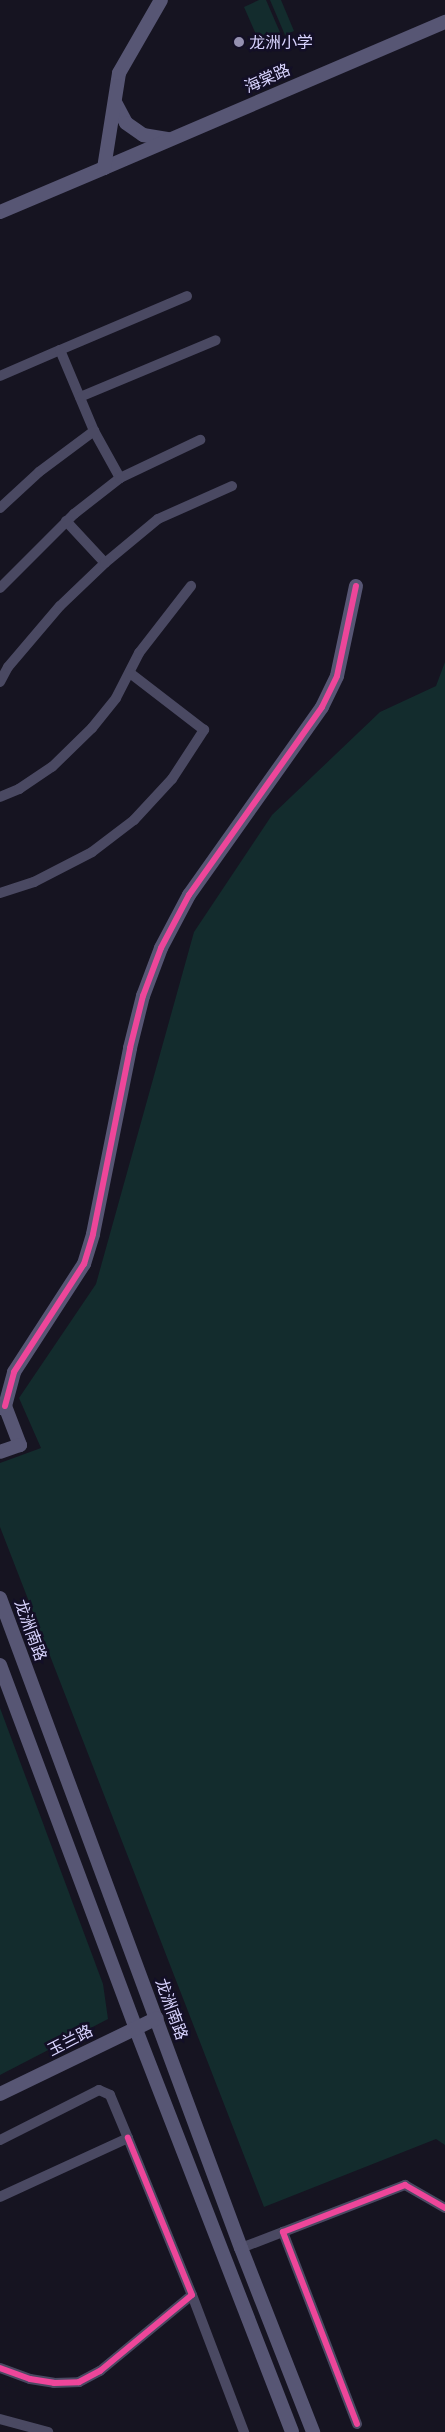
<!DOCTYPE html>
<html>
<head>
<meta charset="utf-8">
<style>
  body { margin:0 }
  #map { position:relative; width:445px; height:2432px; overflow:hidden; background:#161421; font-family:"Asap Condensed","Noto Sans SC",sans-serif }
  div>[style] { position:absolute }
  .green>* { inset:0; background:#132c2d }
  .street>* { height:10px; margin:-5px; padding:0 5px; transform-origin:5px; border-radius:5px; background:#4a4962 }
  .secondary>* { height:14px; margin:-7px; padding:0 7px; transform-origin:7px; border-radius:7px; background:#575674 }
  .cycleway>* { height:6px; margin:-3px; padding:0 3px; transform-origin:3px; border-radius:3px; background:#ed469a }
  .dots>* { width:14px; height:14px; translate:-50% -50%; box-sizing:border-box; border:2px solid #130f26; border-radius:50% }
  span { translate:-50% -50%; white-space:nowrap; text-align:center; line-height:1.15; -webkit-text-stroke:5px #130f26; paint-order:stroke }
  .poi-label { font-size:16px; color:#d9d4ff }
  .left { translate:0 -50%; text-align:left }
  .street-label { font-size:16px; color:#d9d4ff }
</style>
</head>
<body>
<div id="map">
  <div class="green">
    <i style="clip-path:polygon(259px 0,266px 0,282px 37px,261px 46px,244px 7px)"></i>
    <i style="clip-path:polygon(270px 0,281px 0,294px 31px,285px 35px)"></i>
    <i style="clip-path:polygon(445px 662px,445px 2145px,436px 2139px,264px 2207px,0 1527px,0 1463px,41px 1448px,19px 1398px,96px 1284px,194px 932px,272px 815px,380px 712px,436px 686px)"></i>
    <i style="clip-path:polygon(0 1708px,103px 1984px,108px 2019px,0 2075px)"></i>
  </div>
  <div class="street">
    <i style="left:60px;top:350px;width:138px;rotate:-23deg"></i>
    <i style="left:0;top:376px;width:65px;rotate:-23.4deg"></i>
    <i style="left:60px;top:350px;width:88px;rotate:67.2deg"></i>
    <i style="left:94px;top:431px;width:54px;rotate:61deg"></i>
    <i style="left:80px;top:397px;width:147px;rotate:-22.7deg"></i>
    <i style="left:0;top:508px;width:53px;rotate:-42.7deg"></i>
    <i style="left:39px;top:472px;width:69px;rotate:-36.7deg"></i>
    <i style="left:66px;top:521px;width:57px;rotate:47.1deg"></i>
    <i style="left:0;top:588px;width:105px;rotate:-45deg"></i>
    <i style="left:74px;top:514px;width:58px;rotate:-38deg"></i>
    <i style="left:120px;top:478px;width:89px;rotate:-25.4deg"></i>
    <i style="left:0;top:682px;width:17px;rotate:-62deg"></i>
    <i style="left:8px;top:667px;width:80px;rotate:-49.6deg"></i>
    <i style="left:60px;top:606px;width:62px;rotate:-43.7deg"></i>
    <i style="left:105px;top:563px;width:69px;rotate:-39.7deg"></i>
    <i style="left:158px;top:519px;width:81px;rotate:-24deg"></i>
    <i style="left:0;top:797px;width:21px;rotate:-23deg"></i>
    <i style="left:19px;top:789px;width:40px;rotate:-34deg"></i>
    <i style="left:52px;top:767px;width:56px;rotate:-44.3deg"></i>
    <i style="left:92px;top:728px;width:38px;rotate:-51deg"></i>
    <i style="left:116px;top:698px;width:51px;rotate:-62.9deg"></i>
    <i style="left:139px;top:653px;width:85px;rotate:-52.2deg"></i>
    <i style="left:0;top:893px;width:36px;rotate:-18deg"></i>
    <i style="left:34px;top:882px;width:65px;rotate:-27.3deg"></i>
    <i style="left:92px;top:852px;width:53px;rotate:-37.3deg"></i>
    <i style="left:134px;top:820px;width:56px;rotate:-47.2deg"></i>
    <i style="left:172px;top:779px;width:59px;rotate:-56.9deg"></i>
    <i style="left:204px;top:730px;width:93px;rotate:-142.4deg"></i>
    <i style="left:0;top:2140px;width:111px;rotate:-26.8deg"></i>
    <i style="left:99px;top:2090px;width:12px;rotate:24deg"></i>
    <i style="left:110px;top:2095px;width:47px;rotate:67.3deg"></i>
    <i style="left:128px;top:2138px;width:141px;rotate:155.3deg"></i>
    <i style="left:241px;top:2248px;width:45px;rotate:-20.9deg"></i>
    <i style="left:192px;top:2295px;width:147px;rotate:69.2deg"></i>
    <i style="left:0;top:2368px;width:32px;rotate:20deg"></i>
    <i style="left:30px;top:2379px;width:24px;rotate:9deg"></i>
    <i style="left:54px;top:2383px;width:25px;rotate:-2deg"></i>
    <i style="left:79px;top:2382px;width:24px;rotate:-28deg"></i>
    <i style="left:100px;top:2371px;width:119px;rotate:-39.6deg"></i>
    <i style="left:192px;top:2295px;width:170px;rotate:-112.2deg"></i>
    <i style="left:0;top:2419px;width:50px;rotate:15.2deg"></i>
    <i style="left:357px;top:2424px;width:206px;rotate:-111.1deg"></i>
    <i style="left:283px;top:2232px;width:131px;rotate:-21.1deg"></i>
    <i style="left:405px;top:2185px;width:46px;rotate:29.9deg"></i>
  </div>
  <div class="secondary">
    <i style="left:116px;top:104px;width:21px;rotate:62deg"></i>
    <i style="left:126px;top:123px;width:21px;rotate:35deg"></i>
    <i style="left:143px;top:135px;width:26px;rotate:9deg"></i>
    <i style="left:104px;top:168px;width:371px;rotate:-23.2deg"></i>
    <i style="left:0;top:212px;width:113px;rotate:-22.9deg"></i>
    <i style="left:104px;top:168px;width:96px;rotate:-81deg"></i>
    <i style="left:119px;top:73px;width:84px;rotate:-60.1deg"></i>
    <i style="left:5px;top:1406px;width:35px;rotate:-75deg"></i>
    <i style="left:14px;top:1372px;width:129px;rotate:-57.1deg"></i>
    <i style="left:84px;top:1264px;width:31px;rotate:-73deg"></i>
    <i style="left:93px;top:1234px;width:190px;rotate:-78.7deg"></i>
    <i style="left:130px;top:1048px;width:54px;rotate:-76deg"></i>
    <i style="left:143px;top:996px;width:51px;rotate:-69.4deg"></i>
    <i style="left:161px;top:948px;width:60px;rotate:-62.2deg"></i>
    <i style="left:189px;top:895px;width:230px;rotate:-54.7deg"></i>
    <i style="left:322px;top:707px;width:34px;rotate:-64deg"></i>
    <i style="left:337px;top:676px;width:92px;rotate:-78.1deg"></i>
    <i style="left:0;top:1408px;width:5px;rotate:-22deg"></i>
    <i style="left:5px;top:1406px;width:42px;rotate:69deg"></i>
    <i style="left:20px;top:1445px;width:21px;rotate:161deg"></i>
    <i style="left:0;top:1598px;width:693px;rotate:69.66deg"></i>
    <i style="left:241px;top:2248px;width:198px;rotate:68.6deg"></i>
    <i style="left:0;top:1665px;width:386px;rotate:69.5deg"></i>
    <i style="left:135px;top:2027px;width:434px;rotate:68.8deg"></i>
    <i style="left:0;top:2094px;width:174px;rotate:-25.8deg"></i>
  </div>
  <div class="cycleway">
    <i style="left:5px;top:1406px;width:35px;rotate:-75deg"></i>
    <i style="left:14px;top:1372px;width:129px;rotate:-57.1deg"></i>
    <i style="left:84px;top:1264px;width:31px;rotate:-73deg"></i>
    <i style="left:93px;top:1234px;width:190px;rotate:-78.7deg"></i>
    <i style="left:130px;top:1048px;width:54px;rotate:-76deg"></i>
    <i style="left:143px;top:996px;width:51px;rotate:-69.4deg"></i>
    <i style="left:161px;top:948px;width:60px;rotate:-62.2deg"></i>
    <i style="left:189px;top:895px;width:230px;rotate:-54.7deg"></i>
    <i style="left:322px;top:707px;width:34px;rotate:-64deg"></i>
    <i style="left:337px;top:676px;width:92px;rotate:-78.1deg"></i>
    <i style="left:0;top:2368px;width:32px;rotate:20deg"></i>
    <i style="left:30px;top:2379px;width:24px;rotate:9deg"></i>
    <i style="left:54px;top:2383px;width:25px;rotate:-2deg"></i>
    <i style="left:79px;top:2382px;width:24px;rotate:-28deg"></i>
    <i style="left:100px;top:2371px;width:119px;rotate:-39.6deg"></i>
    <i style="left:192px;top:2295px;width:170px;rotate:-112.2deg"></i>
    <i style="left:357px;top:2424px;width:206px;rotate:-111.1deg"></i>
    <i style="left:283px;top:2232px;width:131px;rotate:-21.1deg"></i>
    <i style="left:405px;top:2185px;width:46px;rotate:29.9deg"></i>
  </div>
  <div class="dots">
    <i style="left:239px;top:42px;background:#9591b1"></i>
  </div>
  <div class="poi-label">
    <span class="left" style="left:249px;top:42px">龙洲小学</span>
  </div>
  <div class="street-label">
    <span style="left:267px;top:78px;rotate:-24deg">海棠路</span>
    <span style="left:31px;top:1630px;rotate:70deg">龙洲南路</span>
    <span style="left:172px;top:2009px;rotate:70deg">龙洲南路</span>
    <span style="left:70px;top:2040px;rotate:-27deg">玉兰路</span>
  </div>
</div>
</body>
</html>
